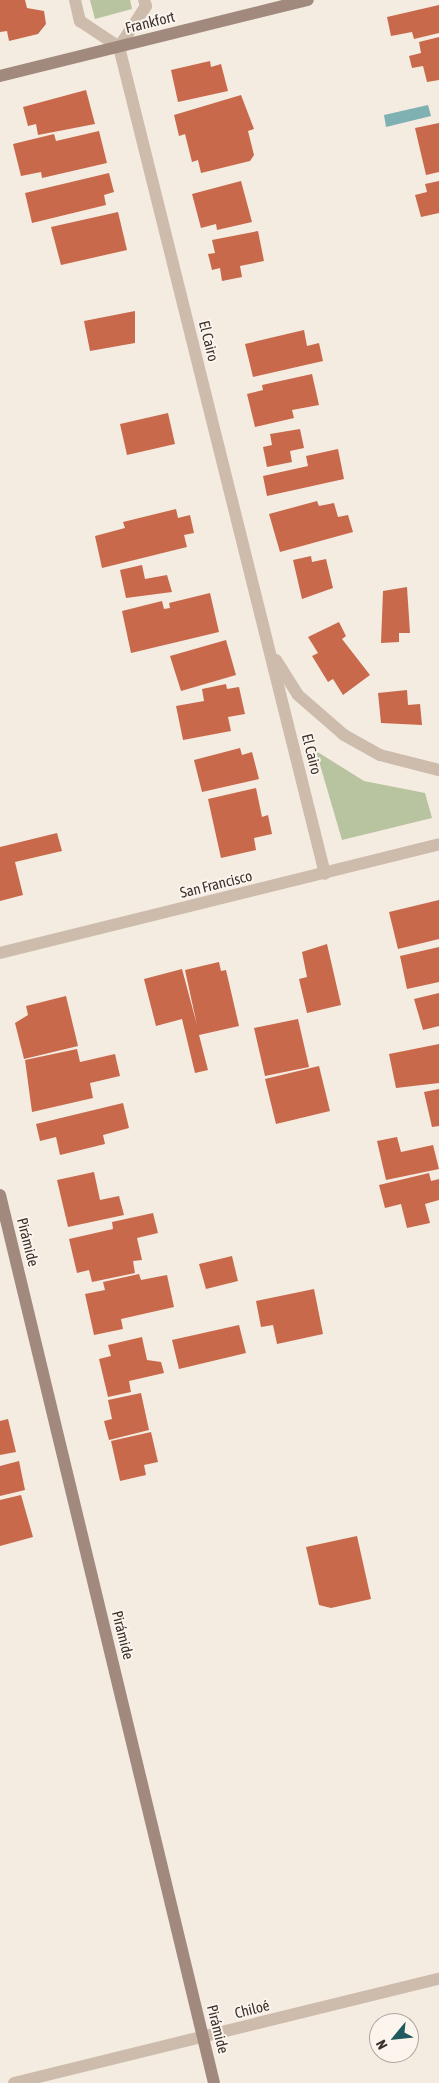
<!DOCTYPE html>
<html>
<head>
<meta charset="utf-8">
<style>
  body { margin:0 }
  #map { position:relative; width:439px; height:2083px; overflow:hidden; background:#f4ebe1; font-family:"Asap Condensed",sans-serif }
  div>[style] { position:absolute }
  .green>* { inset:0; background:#b8c4a0 }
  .water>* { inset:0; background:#7fb0b2 }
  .building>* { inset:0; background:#c8694b }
  .street>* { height:12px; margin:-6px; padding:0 6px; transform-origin:6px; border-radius:6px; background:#cdbbac }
  .secondary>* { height:12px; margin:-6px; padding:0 6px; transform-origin:6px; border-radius:6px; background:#a18a7d }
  span { translate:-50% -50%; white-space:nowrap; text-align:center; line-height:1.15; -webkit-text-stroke:4px #fbf5ee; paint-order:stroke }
  .street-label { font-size:15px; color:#3b302b }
  .north { position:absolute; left:369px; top:2013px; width:50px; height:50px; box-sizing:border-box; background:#fbf5ee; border:1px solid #aea6a0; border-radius:50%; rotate:242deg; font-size:14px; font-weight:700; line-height:20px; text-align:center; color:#3b302b }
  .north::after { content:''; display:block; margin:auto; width:18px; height:22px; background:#1f5a5e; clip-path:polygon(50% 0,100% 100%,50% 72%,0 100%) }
</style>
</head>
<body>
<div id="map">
  <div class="green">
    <i style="clip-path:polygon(90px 0,130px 0,132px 9px,95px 19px)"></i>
    <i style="clip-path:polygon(316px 751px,364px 781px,425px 793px,432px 818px,342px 840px)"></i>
  </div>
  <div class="water">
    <i style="clip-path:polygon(428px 105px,431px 116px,386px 127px,384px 115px)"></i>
  </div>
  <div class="building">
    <i style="clip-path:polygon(0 0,25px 0,27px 8px,44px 11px,46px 24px,38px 34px,9px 41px,7px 31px,0 32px)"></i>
    <i style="clip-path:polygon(439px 5px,439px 33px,414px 39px,412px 32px,391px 36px,387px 17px)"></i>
    <i style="clip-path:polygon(439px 37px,439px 80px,427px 82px,423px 66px,412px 68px,409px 56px,421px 53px,419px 42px)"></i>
    <i style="clip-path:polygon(210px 61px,211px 67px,221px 64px,228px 91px,178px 102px,171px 70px)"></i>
    <i style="clip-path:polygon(86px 90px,95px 124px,38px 135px,36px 124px,28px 126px,23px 107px)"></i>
    <i style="clip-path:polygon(241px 95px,254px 129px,248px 131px,254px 155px,250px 161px,201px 173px,198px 160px,192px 162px,185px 134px,179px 136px,174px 115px)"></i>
    <i style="clip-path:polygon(439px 123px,439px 172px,426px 175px,415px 128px)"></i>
    <i style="clip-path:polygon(99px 131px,107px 163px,42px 178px,41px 172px,21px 176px,13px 144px,54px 134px,56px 141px)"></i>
    <i style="clip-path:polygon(109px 173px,114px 192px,104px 195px,106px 205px,32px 223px,25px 193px)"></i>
    <i style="clip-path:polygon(241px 181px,252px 222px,217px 230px,216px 224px,201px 228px,192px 194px)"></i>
    <i style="clip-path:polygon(439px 181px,439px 213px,421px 217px,415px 195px,427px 192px,425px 184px)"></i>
    <i style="clip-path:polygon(118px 212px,127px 250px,61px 265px,51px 227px)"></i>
    <i style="clip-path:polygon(258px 231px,264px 261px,240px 266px,242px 277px,222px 281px,220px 268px,212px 270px,208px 254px,215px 253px,212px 240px)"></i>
    <i style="clip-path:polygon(135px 311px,135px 343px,90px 351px,84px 321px)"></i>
    <i style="clip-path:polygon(304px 330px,307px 346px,319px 343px,323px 361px,253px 377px,245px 344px)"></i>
    <i style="clip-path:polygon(312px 374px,319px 405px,292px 410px,294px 418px,255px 427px,247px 394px,263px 390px,262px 385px)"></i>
    <i style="clip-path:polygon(168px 413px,175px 444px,127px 455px,120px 424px)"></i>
    <i style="clip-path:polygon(300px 429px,304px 448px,290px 451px,292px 462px,267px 467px,263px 447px,272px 445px,270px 434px)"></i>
    <i style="clip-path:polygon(338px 449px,344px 479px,267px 496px,263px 476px,308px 466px,306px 456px)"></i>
    <i style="clip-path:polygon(317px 501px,319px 506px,334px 503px,338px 517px,348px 515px,353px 532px,280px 552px,269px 514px)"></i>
    <i style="clip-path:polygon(176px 509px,178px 518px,190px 515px,194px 533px,184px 535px,187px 547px,102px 568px,95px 536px,125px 528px,123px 522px)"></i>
    <i style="clip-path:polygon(311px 556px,312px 562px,326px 559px,333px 588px,302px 599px,293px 560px)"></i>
    <i style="clip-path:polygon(142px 565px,145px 579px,167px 575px,172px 592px,126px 598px,120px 570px)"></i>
    <i style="clip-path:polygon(407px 587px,410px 633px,399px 633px,399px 642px,381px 643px,383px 591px)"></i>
    <i style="clip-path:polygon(210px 593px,219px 632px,131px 653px,122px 611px,162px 601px,164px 609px,170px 608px,169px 603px)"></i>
    <i style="clip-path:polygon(339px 622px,346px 636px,342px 639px,370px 675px,343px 695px,333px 679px,328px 682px,312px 656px,318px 653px,308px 637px)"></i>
    <i style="clip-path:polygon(226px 640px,236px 675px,181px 691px,170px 656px)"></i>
    <i style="clip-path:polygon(226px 684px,227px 689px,239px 687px,245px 714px,228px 717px,231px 731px,183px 740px,176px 706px,204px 701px,202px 689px)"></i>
    <i style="clip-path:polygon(407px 690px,408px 705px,420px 704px,422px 725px,381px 723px,378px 693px)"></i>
    <i style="clip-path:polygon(240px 748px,242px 755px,252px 752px,259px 779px,202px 792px,194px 760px)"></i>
    <i style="clip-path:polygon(256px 788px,262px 817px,268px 815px,272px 834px,254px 838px,256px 850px,221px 858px,208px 799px)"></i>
    <i style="clip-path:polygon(57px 833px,62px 851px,15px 862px,23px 895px,0 901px,0 847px)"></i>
    <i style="clip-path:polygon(439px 900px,439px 939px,398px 949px,389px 912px)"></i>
    <i style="clip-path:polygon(327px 944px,341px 1005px,307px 1013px,299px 979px,307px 977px,302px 952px)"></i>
    <i style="clip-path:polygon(439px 947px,439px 982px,407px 989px,400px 956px)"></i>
    <i style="clip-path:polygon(219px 962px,221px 971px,226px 970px,239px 1026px,199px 1035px,208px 1070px,195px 1073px,182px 1019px,156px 1026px,144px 979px,182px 969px,197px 1025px,185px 970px)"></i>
    <i style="clip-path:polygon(439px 993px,439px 1026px,423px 1030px,414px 999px)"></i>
    <i style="clip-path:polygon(66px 996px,78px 1046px,24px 1059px,15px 1023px,28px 1015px,26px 1006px)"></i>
    <i style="clip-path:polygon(298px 1019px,309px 1067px,265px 1076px,254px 1028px)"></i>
    <i style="clip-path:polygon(439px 1044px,439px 1083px,396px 1088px,389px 1054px)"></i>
    <i style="clip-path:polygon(77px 1049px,80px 1062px,115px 1054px,120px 1076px,90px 1083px,93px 1098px,32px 1112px,25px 1060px)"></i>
    <i style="clip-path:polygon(319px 1066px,330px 1111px,276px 1124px,265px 1079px)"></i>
    <i style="clip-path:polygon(439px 1089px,439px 1126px,432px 1127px,424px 1092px)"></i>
    <i style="clip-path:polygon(123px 1103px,129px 1128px,103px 1135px,105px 1144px,60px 1155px,56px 1137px,40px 1141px,36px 1124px)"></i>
    <i style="clip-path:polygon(397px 1137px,401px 1152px,433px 1145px,439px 1169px,386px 1180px,377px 1141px)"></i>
    <i style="clip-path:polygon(94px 1172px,100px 1200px,119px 1196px,124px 1215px,68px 1227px,57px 1180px)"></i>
    <i style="clip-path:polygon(429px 1173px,431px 1181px,439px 1179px,439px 1200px,425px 1204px,430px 1223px,407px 1228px,401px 1204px,385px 1208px,379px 1185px)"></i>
    <i style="clip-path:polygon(153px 1213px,158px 1233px,137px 1238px,142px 1260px,133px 1261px,135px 1273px,92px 1282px,89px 1270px,77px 1273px,69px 1239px,113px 1229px,112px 1222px)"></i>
    <i style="clip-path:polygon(232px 1256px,238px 1281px,206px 1289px,199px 1264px)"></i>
    <i style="clip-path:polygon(139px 1274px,141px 1280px,167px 1275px,174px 1307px,121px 1319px,123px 1329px,94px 1335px,85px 1294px,105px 1290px,103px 1282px)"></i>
    <i style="clip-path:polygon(314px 1289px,323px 1334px,277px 1344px,273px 1325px,261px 1327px,256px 1301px)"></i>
    <i style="clip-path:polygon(239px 1325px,246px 1353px,179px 1369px,172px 1340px)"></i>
    <i style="clip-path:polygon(142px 1337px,147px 1360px,161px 1362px,164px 1373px,129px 1381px,131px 1392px,108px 1397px,99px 1359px,111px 1356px,108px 1345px)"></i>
    <i style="clip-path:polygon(141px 1393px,149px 1430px,109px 1440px,104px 1421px,112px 1419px,108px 1400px)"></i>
    <i style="clip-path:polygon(8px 1419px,16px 1452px,0 1455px,0 1421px)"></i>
    <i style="clip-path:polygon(151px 1432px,158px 1462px,144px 1465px,146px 1475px,120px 1481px,111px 1441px)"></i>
    <i style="clip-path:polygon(19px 1461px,25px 1490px,0 1496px,0 1466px)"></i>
    <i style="clip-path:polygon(21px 1495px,33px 1537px,0 1546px,0 1500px)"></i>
    <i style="clip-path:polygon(357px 1536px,371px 1599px,331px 1608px,319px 1605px,306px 1547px)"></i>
  </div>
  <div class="street">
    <i style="left:75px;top:0;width:22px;rotate:77deg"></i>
    <i style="left:80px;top:21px;width:47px;rotate:33.7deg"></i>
    <i style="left:119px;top:47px;width:852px;rotate:76.01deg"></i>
    <i style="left:119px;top:47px;width:49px;rotate:-56.6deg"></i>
    <i style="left:146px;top:6px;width:6px;rotate:-108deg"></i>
    <i style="left:276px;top:660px;width:41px;rotate:57.8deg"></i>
    <i style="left:298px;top:695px;width:61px;rotate:41deg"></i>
    <i style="left:344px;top:735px;width:41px;rotate:29.1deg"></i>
    <i style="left:380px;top:755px;width:61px;rotate:14.3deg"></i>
    <i style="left:0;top:953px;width:452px;rotate:-13.9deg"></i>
    <i style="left:14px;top:2083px;width:438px;rotate:-13.8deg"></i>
  </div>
  <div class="secondary">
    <i style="left:0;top:76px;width:317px;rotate:-13.9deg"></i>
    <i style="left:0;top:1195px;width:913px;rotate:76.45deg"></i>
  </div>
  <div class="street-label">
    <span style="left:150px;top:22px;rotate:-14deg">Frankfort</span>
    <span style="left:209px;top:341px;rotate:76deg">El Cairo</span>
    <span style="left:312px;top:754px;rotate:76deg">El Cairo</span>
    <span style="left:216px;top:884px;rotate:-14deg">San Francisco</span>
    <span style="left:28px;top:1242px;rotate:76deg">Pirámide</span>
    <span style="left:123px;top:1635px;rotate:76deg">Pirámide</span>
    <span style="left:252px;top:2009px;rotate:-14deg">Chiloé</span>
    <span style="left:218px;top:2029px;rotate:76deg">Pirámide</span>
  </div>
  <div class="north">N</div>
</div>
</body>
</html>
